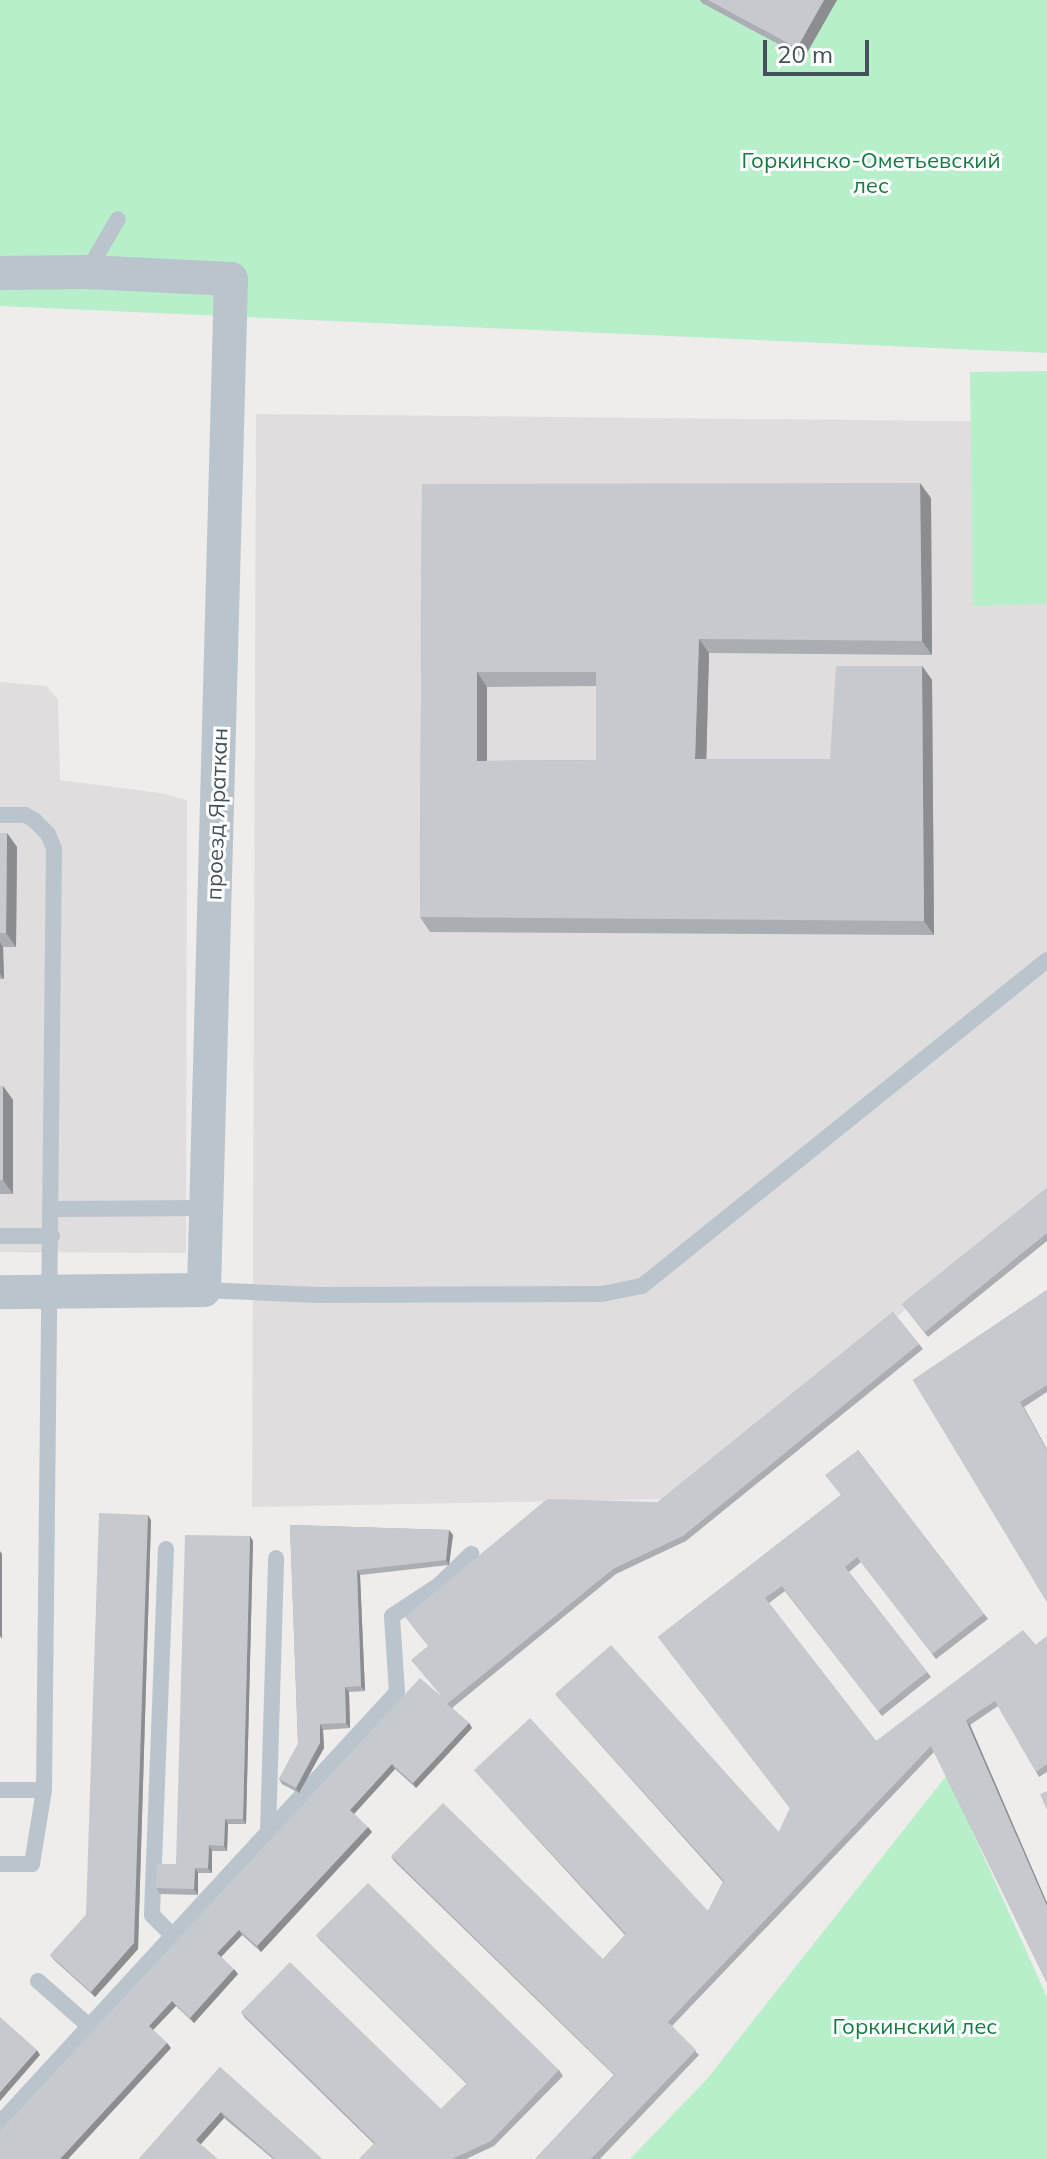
<!DOCTYPE html>
<html>
<head>
<meta charset="utf-8">
<style>
  body { margin:0 }
  #map { position:relative; width:1047px; height:2159px; overflow:hidden; background:#efecec; font-family:Mulish,sans-serif }
  div>[style] { position:absolute }
  .education>* { inset:0; background:#e0ddde }
  .green>* { inset:0; background:#b8efcb }
  .service>* { height:16px; margin:-8px; padding:0 8px; transform-origin:8px; border-radius:8px; background:#bac4cc }
  .minor>* { height:34px; margin:-17px; padding:0 17px; transform-origin:17px; border-radius:17px; background:#bac4cc }
  .wall>* { inset:0; background:#aaaeb2 }
  .shaded-wall>* { inset:0; background:#8b8d91 }
  .building>* { inset:0; background:#c6cacf }
  span { translate:-50% -50%; white-space:nowrap; text-align:center; line-height:1.15; -webkit-text-stroke:6px #fff; paint-order:stroke }
  .park-label { font-size:22px; color:#147c43 }
  .street-label { font-size:22px; color:#44515a }
  .scale { position:absolute; left:763px; top:40px; width:106px; height:36px; box-sizing:border-box; border:4px solid #44515a; border-top:0; padding-left:10px; font-size:24px; line-height:28px; white-space:nowrap; color:#44515a; -webkit-text-stroke:6px #fff; paint-order:stroke }
</style>
</head>
<body>
<div id="map">
  <div class="education">
    <i style="clip-path:polygon(256px 414px,1047px 422px,1047px 1189px,899px 1315px,669px 1499px,252px 1507px)"></i>
    <i style="clip-path:polygon(0 682px,46px 686px,58px 699px,60px 780px,160px 793px,187px 800px,186px 1253px,0 1252px)"></i>
  </div>
  <div class="green">
    <i style="clip-path:polygon(0 0,1047px 0,1047px 353px,0 306px)"></i>
    <i style="clip-path:polygon(1047px 371px,1047px 604px,973px 606px,970px 372px)"></i>
    <i style="clip-path:polygon(947px 1775px,1047px 1997px,1047px 2159px,630px 2159px,707px 2079px)"></i>
  </div>
  <div class="service">
    <i style="left:87px;top:272px;width:61px;rotate:-59.7deg"></i>
    <i style="left:0;top:815px;width:25px"></i>
    <i style="left:25px;top:815px;width:10px;rotate:29deg"></i>
    <i style="left:34px;top:820px;width:20px;rotate:45deg"></i>
    <i style="left:48px;top:834px;width:16px;rotate:68deg"></i>
    <i style="left:54px;top:849px;width:941px;rotate:90.61deg"></i>
    <i style="left:44px;top:1790px;width:44px;rotate:180deg"></i>
    <i style="left:52px;top:1209px;width:155px;rotate:-0.4deg"></i>
    <i style="left:0;top:1236px;width:52px"></i>
    <i style="left:204px;top:1290px;width:114px;rotate:2.5deg"></i>
    <i style="left:318px;top:1295px;width:284px;rotate:-0.2deg"></i>
    <i style="left:602px;top:1294px;width:41px;rotate:-11.3deg"></i>
    <i style="left:642px;top:1286px;width:520px;rotate:-38.83deg"></i>
    <i style="left:166px;top:1549px;width:366px;rotate:92.2deg"></i>
    <i style="left:152px;top:1915px;width:30px;rotate:45deg"></i>
    <i style="left:268px;top:1832px;width:274px;rotate:-88.3deg"></i>
    <i style="left:0;top:1864px;width:32px"></i>
    <i style="left:32px;top:1864px;width:75px;rotate:-80.8deg"></i>
    <i style="left:38px;top:1981px;width:68px;rotate:41.4deg"></i>
    <i style="left:0;top:2123px;width:586px;rotate:-47.35deg"></i>
    <i style="left:397px;top:1692px;width:76px;rotate:-93.8deg"></i>
    <i style="left:392px;top:1616px;width:56px;rotate:-33.4deg"></i>
    <i style="left:439px;top:1585px;width:45px;rotate:-44.1deg"></i>
  </div>
  <div class="minor">
    <i style="left:0;top:273px;width:87px;rotate:-0.7deg"></i>
    <i style="left:87px;top:272px;width:144px;rotate:2.8deg"></i>
    <i style="left:231px;top:279px;width:1011px;rotate:91.53deg"></i>
    <i style="left:204px;top:1290px;width:204px;rotate:179.4deg"></i>
  </div>
  <div class="wall">
    <i style="clip-path:polygon(700px 0,837px 0,804px 58px,702px 3px)"></i>
    <i style="clip-path:polygon(evenodd,422px 484px,931px 498px,932px 655px,709px 653px,706px 759px,830px 759px,922px 666px,932px 680px,934px 935px,430px 932px,420px 917px,422px 484px,596px 686px,596px 760px,487px 761px,487px 687px,596px 686px)"></i>
    <i style="clip-path:polygon(0 833px,7px 833px,17px 847px,16px 947px,3px 947px,4px 979px,0 979px)"></i>
    <i style="clip-path:polygon(0 1063px,0 1086px,3px 1086px,13px 1100px,13px 1194px,0 1194px)"></i>
    <i style="clip-path:polygon(1047px 1188px,1047px 1241px,928px 1337px,902px 1304px)"></i>
    <i style="clip-path:polygon(1047px 1290px,1047px 1392px,1024px 1407px,1047px 1449px,1047px 1602px,913px 1380px)"></i>
    <i style="clip-path:polygon(893px 1312px,923px 1349px,686px 1541px,616px 1574px,452px 1708px,469px 1723px,472px 1728px,416px 1788px,395px 1769px,354px 1814px,372px 1832px,261px 1952px,242px 1935px,221px 1957px,238px 1974px,194px 2023px,176px 2006px,153px 2030px,167px 2043px,171px 2048px,68px 2159px,0 2159px,440px 1695px,658px 1502px)"></i>
    <i style="clip-path:polygon(858px 1450px,988px 1619px,936px 1659px,861px 1562px,849px 1572px,931px 1677px,882px 1716px,785px 1591px,769px 1603px,876px 1741px,1036px 1645px,1047px 1636px,1047px 1772px,1039px 1777px,998px 1706px,970px 1725px,1047px 1903px,1047px 1983px,934px 1752px,672px 2026px,699px 2055px,600px 2159px,535px 2159px,614px 2075px,394px 1861px,391px 1856px,603px 1959px,625px 1935px,474px 1770px,708px 1911px,723px 1882px,555px 1694px,779px 1832px,790px 1808px,658px 1637px,841px 1495px)"></i>
    <i style="clip-path:polygon(151px 1520px,138px 1949px,95px 1997px,54px 1960px,50px 1955px,86px 1915px)"></i>
    <i style="clip-path:polygon(290px 1525px,449px 1530px,453px 1535px,449px 1565px,360px 1575px,365px 1691px,349px 1692px,350px 1728px,323px 1730px,324px 1748px,299px 1793px,282px 1784px,279px 1779px,298px 1744px)"></i>
    <i style="clip-path:polygon(250px 1536px,253px 1541px,246px 1824px,228px 1824px,227px 1851px,212px 1851px,212px 1873px,198px 1873px,198px 1895px,160px 1894px,156px 1888px,176px 1864px)"></i>
    <i style="clip-path:polygon(316px 1935px,559px 2070px,563px 2076px,494px 2146px,466px 2159px,359px 2159px,374px 2144px,245px 2018px,241px 2012px,441px 2109px,467px 2084px,320px 1940px)"></i>
    <i style="clip-path:polygon(220px 2067px,322px 2159px,273px 2159px,224px 2118px,201px 2144px,139px 2159px)"></i>
  </div>
  <div class="shaded-wall">
    <i style="clip-path:polygon(824px 0,837px 0,804px 58px,797px 48px)"></i>
    <i style="clip-path:polygon(920px 483px,931px 498px,932px 655px,922px 641px)"></i>
    <i style="clip-path:polygon(699px 639px,709px 653px,706px 774px,695px 759px)"></i>
    <i style="clip-path:polygon(922px 666px,932px 680px,934px 935px,924px 921px)"></i>
    <i style="clip-path:polygon(477px 672px,487px 687px,487px 775px,477px 761px)"></i>
    <i style="clip-path:polygon(7px 833px,17px 847px,16px 947px,6px 933px)"></i>
    <i style="clip-path:polygon(0 942px,3px 947px,4px 979px,0 974px)"></i>
    <i style="clip-path:polygon(3px 1086px,13px 1100px,13px 1194px,3px 1180px)"></i>
    <i style="clip-path:polygon(148px 1515px,151px 1520px,138px 1949px,95px 1997px,91px 1992px)"></i>
    <i style="clip-path:polygon(449px 1530px,453px 1535px,449px 1565px,446px 1560px)"></i>
    <i style="clip-path:polygon(250px 1536px,253px 1541px,246px 1824px,243px 1819px)"></i>
    <i style="clip-path:polygon(0 1551px,2px 1554px,2px 1639px,0 1636px)"></i>
    <i style="clip-path:polygon(357px 1570px,360px 1575px,365px 1691px,361px 1686px)"></i>
    <i style="clip-path:polygon(345px 1687px,349px 1692px,350px 1728px,346px 1723px)"></i>
    <i style="clip-path:polygon(966px 1720px,970px 1725px,1047px 1903px,1047px 1906px)"></i>
    <i style="clip-path:polygon(469px 1723px,472px 1728px,416px 1788px,413px 1783px)"></i>
    <i style="clip-path:polygon(320px 1724px,323px 1730px,324px 1748px,299px 1793px,296px 1788px)"></i>
    <i style="clip-path:polygon(392px 1764px,395px 1769px,353px 1815px,350px 1810px)"></i>
    <i style="clip-path:polygon(225px 1819px,228px 1824px,227px 1851px,224px 1846px)"></i>
    <i style="clip-path:polygon(368px 1827px,372px 1832px,261px 1952px,257px 1946px)"></i>
    <i style="clip-path:polygon(209px 1845px,212px 1851px,212px 1873px,208px 1868px)"></i>
    <i style="clip-path:polygon(195px 1868px,198px 1873px,198px 1895px,194px 1889px)"></i>
    <i style="clip-path:polygon(239px 1930px,242px 1935px,220px 1958px,217px 1953px)"></i>
    <i style="clip-path:polygon(234px 1969px,238px 1974px,194px 2023px,190px 2018px)"></i>
    <i style="clip-path:polygon(172px 2001px,176px 2006px,152px 2031px,149px 2026px)"></i>
    <i style="clip-path:polygon(167px 2043px,171px 2048px,68px 2159px,60px 2159px)"></i>
    <i style="clip-path:polygon(37px 2050px,40px 2055px,0 2101px,0 2092px)"></i>
    <i style="clip-path:polygon(221px 2112px,224px 2118px,200px 2145px,196px 2140px)"></i>
  </div>
  <div class="building">
    <i style="clip-path:polygon(708px 0,824px 0,797px 48px)"></i>
    <i style="clip-path:polygon(evenodd,920px 483px,922px 641px,699px 639px,695px 759px,830px 759px,836px 666px,922px 666px,924px 921px,420px 917px,422px 484px,920px 483px,477px 672px,596px 672px,596px 760px,477px 761px,477px 672px)"></i>
    <i style="clip-path:polygon(0 833px,7px 833px,6px 933px,0 933px)"></i>
    <i style="clip-path:polygon(0 1086px,3px 1086px,3px 1180px,0 1180px)"></i>
    <i style="clip-path:polygon(1047px 1188px,1047px 1233px,925px 1332px,902px 1304px)"></i>
    <i style="clip-path:polygon(1047px 1290px,1047px 1385px,1020px 1402px,1047px 1450px,1047px 1602px,913px 1380px)"></i>
    <i style="clip-path:polygon(893px 1312px,919px 1344px,683px 1536px,613px 1569px,447px 1704px,469px 1723px,413px 1783px,392px 1764px,350px 1810px,368px 1827px,257px 1946px,239px 1930px,217px 1953px,234px 1969px,190px 2018px,172px 2001px,149px 2026px,167px 2043px,60px 2159px,0 2159px,0 2131px,420px 1678px,442px 1697px,411px 1660px,428px 1646px,405px 1617px,547px 1499px,658px 1502px)"></i>
    <i style="clip-path:polygon(858px 1450px,984px 1614px,932px 1654px,857px 1557px,845px 1567px,927px 1672px,878px 1711px,782px 1586px,765px 1598px,876px 1741px,1023px 1630px,1036px 1645px,1047px 1636px,1047px 1764px,1036px 1772px,995px 1701px,966px 1720px,1047px 1906px,1047px 1983px,931px 1746px,668px 2022px,696px 2050px,591px 2159px,535px 2159px,615px 2075px,391px 1856px,443px 1803px,603px 1959px,626px 1934px,474px 1770px,530px 1718px,708px 1911px,724px 1881px,555px 1694px,611px 1645px,779px 1832px,790px 1808px,658px 1637px,841px 1495px,825px 1475px)"></i>
    <i style="clip-path:polygon(99px 1513px,148px 1515px,134px 1943px,91px 1992px,50px 1955px,86px 1915px)"></i>
    <i style="clip-path:polygon(290px 1525px,449px 1530px,446px 1560px,357px 1570px,361px 1686px,345px 1687px,346px 1723px,320px 1724px,320px 1743px,296px 1788px,279px 1779px,298px 1744px)"></i>
    <i style="clip-path:polygon(185px 1535px,250px 1536px,243px 1819px,225px 1819px,224px 1846px,209px 1845px,208px 1868px,195px 1868px,194px 1889px,156px 1888px,157px 1864px,176px 1864px)"></i>
    <i style="clip-path:polygon(1047px 1791px,1047px 1810px,1040px 1794px)"></i>
    <i style="clip-path:polygon(368px 1883px,559px 2070px,491px 2141px,452px 2159px,359px 2159px,375px 2143px,241px 2012px,290px 1962px,441px 2109px,467px 2083px,316px 1935px)"></i>
    <i style="clip-path:polygon(0 2017px,37px 2050px,0 2092px)"></i>
    <i style="clip-path:polygon(220px 2067px,322px 2159px,275px 2159px,221px 2112px,196px 2140px,218px 2159px,139px 2159px)"></i>
  </div>
  <div class="park-label">
    <span style="left:871px;top:173px">Горкинско-Ометьевский<br>лес</span>
    <span style="left:915px;top:2027px">Горкинский лес</span>
  </div>
  <div class="street-label">
    <span style="left:217px;top:814px;rotate:-88deg">проезд Яраткан</span>
  </div>
  <div class="scale">20 m</div>
</div>
</body>
</html>
